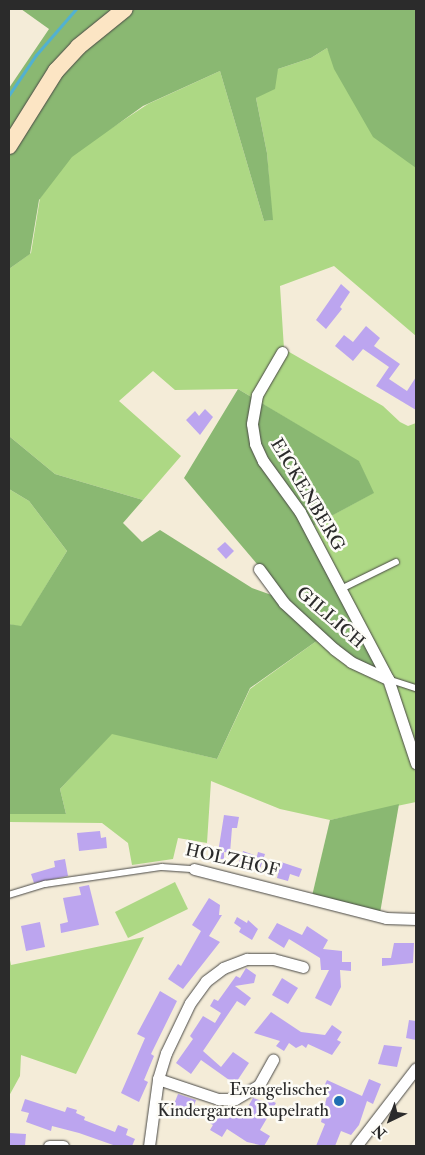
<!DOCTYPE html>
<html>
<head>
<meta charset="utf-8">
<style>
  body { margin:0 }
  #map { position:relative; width:425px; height:1155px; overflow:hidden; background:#f4ecd8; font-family:"IM FELL Double Pica",serif }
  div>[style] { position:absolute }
  .green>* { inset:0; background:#add884 }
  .forest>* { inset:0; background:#8ab872 }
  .stream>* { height:2.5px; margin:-1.25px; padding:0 1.25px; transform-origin:1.25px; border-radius:1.25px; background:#52b1d1 }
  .building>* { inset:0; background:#bca5ef }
  .roads { filter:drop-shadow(0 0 1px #494845) drop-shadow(0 0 1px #494845) }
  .service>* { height:5.5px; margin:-2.75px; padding:0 2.75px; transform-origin:2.75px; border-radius:2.75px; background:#fff }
  .minor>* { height:11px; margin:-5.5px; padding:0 5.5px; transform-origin:5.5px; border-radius:5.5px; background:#fff }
  .secondary>* { height:16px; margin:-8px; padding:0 8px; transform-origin:8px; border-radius:8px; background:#fce5c4 }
  .dots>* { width:14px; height:14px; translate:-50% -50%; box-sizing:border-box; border:2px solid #fdfcf7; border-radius:50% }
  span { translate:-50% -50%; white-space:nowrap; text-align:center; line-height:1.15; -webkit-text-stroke:5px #fdfcf7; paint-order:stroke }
  .street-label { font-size:18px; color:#2b2b2b }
  .poi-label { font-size:18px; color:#2b2b2b }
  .right { translate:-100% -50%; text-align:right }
  .frame { position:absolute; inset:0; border:10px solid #2b2b2b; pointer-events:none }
  .north { position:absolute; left:365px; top:1095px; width:50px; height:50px; -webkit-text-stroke:4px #fdfcf7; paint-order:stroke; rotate:222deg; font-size:14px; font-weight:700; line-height:20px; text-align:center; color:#2b2b2b }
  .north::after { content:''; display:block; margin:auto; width:18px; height:22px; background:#2b2b2b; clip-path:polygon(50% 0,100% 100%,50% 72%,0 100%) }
</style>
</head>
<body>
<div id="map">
  <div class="green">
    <i style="clip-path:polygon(327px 48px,342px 81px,416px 168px,416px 336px,334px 266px,280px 286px,284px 349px,383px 406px,400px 422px,408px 426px,416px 423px,416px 748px,311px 527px,373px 493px,359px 462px,238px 389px,175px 390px,153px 371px,119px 401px,181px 456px,143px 500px,55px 474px,9px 436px,9px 269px,31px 253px,40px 198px,72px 154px,148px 104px,220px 71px,264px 221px,272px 220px,267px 153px,256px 98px,278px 69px,311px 58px)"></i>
    <i style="clip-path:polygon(9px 489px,29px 501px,67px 551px,21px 627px,9px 624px)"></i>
    <i style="clip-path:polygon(318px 640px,382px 679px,416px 774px,416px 802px,330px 820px,280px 809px,211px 781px,207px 843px,178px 838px,173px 859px,132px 865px,128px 843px,102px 823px,9px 822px,9px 814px,66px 814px,60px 789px,112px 733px,217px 759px,250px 689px)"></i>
    <i style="clip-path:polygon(175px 882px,188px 909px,128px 938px,115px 912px)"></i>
    <i style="clip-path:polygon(144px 937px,76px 1074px,21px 1055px,20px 1076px,9px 1096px,9px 955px,11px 965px)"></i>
  </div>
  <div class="forest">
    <i style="clip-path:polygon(21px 9px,416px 9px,416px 168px,373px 137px,334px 69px,327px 48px,311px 58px,278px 69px,275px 89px,256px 98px,267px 153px,273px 220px,264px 221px,220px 71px,143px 106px,72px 157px,39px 200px,30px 254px,9px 269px,9px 88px,49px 29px)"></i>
    <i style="clip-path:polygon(238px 389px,359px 461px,374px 493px,311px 527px,380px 672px,318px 640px,250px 688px,217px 759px,112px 734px,60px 789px,66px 814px,9px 814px,9px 624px,21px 626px,67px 551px,29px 501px,9px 489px,9px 436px,55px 474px,143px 500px,123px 523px,142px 542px,160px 530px,252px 588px,280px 598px,263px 571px,184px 478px)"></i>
    <i style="clip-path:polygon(399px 804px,380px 913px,312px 896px,330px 820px)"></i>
  </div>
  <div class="stream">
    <i style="left:9px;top:95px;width:48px;rotate:-56deg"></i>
    <i style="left:36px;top:55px;width:61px;rotate:-49deg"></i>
  </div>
  <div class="building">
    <i style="clip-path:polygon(341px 284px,350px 292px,340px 307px,342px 309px,326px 329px,316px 320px)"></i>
    <i style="clip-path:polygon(366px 326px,380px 338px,374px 346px,400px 364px,389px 379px,407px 391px,416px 377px,416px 410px,376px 386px,389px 367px,363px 349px,353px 361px,335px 346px,344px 335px,353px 342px)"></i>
    <i style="clip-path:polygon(205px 409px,213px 417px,200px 435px,186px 420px,195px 411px,199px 416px)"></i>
    <i style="clip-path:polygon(225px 542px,234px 551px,226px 559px,217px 549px)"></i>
    <i style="clip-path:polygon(224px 815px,239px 817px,237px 828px,232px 828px,230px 853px,224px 852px,224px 859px,217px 859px)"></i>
    <i style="clip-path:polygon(100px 831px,101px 838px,106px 837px,107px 848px,79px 851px,77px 833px)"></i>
    <i style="clip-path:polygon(243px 851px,257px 856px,258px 852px,265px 854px,259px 872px,243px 871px,244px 867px,238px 865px)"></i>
    <i style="clip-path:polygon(65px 859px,68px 876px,34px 883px,31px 874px,55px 867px,54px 861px)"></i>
    <i style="clip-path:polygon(281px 862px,302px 869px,299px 877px,290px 874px,288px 881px,277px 878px)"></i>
    <i style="clip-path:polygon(89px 885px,99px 925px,61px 933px,60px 924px,68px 922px,63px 898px,81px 895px,79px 887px)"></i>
    <i style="clip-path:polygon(209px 898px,220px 905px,219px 915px,222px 915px,209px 936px,220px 942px,183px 989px,168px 979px,178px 964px,181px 966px,201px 931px,192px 925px)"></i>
    <i style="clip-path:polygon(237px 917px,247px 923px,248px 920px,258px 929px,252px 940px,239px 932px,241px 928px,234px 923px)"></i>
    <i style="clip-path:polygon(40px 922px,45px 947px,26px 951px,21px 926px)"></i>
    <i style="clip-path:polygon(277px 923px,302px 935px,307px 926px,328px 940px,323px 949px,342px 951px,342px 962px,351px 962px,351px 971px,340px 970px,341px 987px,331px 1006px,315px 998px,329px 970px,321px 970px,320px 958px,289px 939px,284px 948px,268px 938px)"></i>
    <i style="clip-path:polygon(394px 943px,414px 943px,413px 963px,382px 966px,382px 958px,391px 958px)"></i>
    <i style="clip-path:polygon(246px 968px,256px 975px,254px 983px,235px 986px,251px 998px,245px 1006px,237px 1001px,203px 1051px,221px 1067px,233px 1052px,249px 1063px,237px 1081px,234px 1079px,232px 1082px,201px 1060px,191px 1074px,176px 1063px,193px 1039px,190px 1036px,203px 1016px,215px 1023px,221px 1013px,210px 1006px,214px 999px,218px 1001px,236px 976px,240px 978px)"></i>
    <i style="clip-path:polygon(282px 978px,298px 988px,288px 1004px,272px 995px)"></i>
    <i style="clip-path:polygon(160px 991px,177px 1001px,151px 1054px,154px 1056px,144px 1080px,148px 1082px,139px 1102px,121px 1093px,145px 1038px,137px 1034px)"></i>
    <i style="clip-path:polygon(271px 1012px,301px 1032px,325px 1035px,332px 1025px,342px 1032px,337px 1040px,341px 1042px,332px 1055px,308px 1044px,306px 1048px,302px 1045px,296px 1048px,289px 1043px,284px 1051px,276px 1046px,280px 1041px,254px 1033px)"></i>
    <i style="clip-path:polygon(409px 1020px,416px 1021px,416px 1040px,406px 1038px)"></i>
    <i style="clip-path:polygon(384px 1045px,402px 1047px,397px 1067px,378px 1064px)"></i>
    <i style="clip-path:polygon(369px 1079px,381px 1084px,373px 1104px,367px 1101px,359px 1125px,351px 1135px,341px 1131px,335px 1146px,316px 1146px,325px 1124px,321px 1122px,327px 1096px,321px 1093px,327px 1080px,362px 1096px)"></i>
    <i style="clip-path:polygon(178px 1094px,196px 1100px,189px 1119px,171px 1112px)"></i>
    <i style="clip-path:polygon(253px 1098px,265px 1102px,266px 1098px,276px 1103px,260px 1130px,270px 1136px,264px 1146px,247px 1142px,227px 1129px,222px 1137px,210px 1130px,213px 1125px,206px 1121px,215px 1106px,224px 1112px,231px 1106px,244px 1114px)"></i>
    <i style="clip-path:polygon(25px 1099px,65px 1112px,67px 1107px,77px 1110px,76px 1113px,85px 1117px,84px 1120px,115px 1132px,118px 1125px,128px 1129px,126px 1135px,135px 1139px,132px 1146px,116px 1146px,79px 1133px,52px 1126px,51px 1131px,26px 1122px,29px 1113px,21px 1111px)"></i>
    <i style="clip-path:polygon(9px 1133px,26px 1134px,25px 1146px,9px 1146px)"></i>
  </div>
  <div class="roads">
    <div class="service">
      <i style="left:341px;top:589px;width:61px;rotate:-26.1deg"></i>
      <i style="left:388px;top:679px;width:29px;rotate:18deg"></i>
      <i style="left:9px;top:895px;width:38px;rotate:-17deg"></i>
      <i style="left:45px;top:884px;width:118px;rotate:-8.3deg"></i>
      <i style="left:162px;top:867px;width:32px;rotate:4deg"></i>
    </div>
    <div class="minor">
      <i style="left:282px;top:352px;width:50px;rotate:120.2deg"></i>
      <i style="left:257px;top:395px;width:29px;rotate:100deg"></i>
      <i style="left:252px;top:424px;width:20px;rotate:81deg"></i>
      <i style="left:255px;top:444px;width:19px;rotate:65deg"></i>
      <i style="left:263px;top:461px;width:63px;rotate:54deg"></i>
      <i style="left:300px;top:512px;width:189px;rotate:62.2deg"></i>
      <i style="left:388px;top:679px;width:89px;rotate:71.6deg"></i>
      <i style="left:259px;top:569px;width:42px;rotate:53.7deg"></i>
      <i style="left:284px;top:603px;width:68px;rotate:42.6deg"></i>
      <i style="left:334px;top:649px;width:21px;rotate:37deg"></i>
      <i style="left:351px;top:662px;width:41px;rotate:24.7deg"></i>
      <i style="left:194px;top:869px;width:198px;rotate:14.3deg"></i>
      <i style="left:386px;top:918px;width:30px;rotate:2deg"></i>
      <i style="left:158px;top:1079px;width:63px;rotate:18.4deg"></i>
      <i style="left:218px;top:1099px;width:17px"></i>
      <i style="left:235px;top:1099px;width:28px;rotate:-30deg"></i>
      <i style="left:259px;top:1085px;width:29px;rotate:-61deg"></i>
      <i style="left:49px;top:1146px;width:14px"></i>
      <i style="left:149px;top:1146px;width:68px;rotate:-82.3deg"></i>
      <i style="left:158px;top:1079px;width:27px;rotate:-73deg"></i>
      <i style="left:166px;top:1053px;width:55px;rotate:-64.4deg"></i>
      <i style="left:190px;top:1003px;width:27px;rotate:-54deg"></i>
      <i style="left:206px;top:981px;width:21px;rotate:-37deg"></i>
      <i style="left:223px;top:968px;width:26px;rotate:-21deg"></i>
      <i style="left:247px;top:959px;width:26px"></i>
      <i style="left:273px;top:959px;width:31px;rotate:15deg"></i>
      <i style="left:356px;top:1146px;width:98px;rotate:-52.4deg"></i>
    </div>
    <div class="secondary">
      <i style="left:9px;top:146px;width:89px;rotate:-57.9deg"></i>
      <i style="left:56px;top:71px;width:33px;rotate:-47deg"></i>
      <i style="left:78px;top:47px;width:60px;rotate:-39deg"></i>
    </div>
  </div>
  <div class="dots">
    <i style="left:339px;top:1101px;background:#1f6fb2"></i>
  </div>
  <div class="street-label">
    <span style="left:307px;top:495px;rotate:59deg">EICKENBERG</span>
    <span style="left:330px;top:618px;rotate:41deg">GILLICH</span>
    <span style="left:232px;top:861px;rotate:13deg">HOLZHOF</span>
  </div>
  <div class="poi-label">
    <span class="right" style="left:329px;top:1101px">Evangelischer<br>Kindergarten Rupelrath</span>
  </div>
  <div class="frame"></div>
  <div class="north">N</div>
</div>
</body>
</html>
